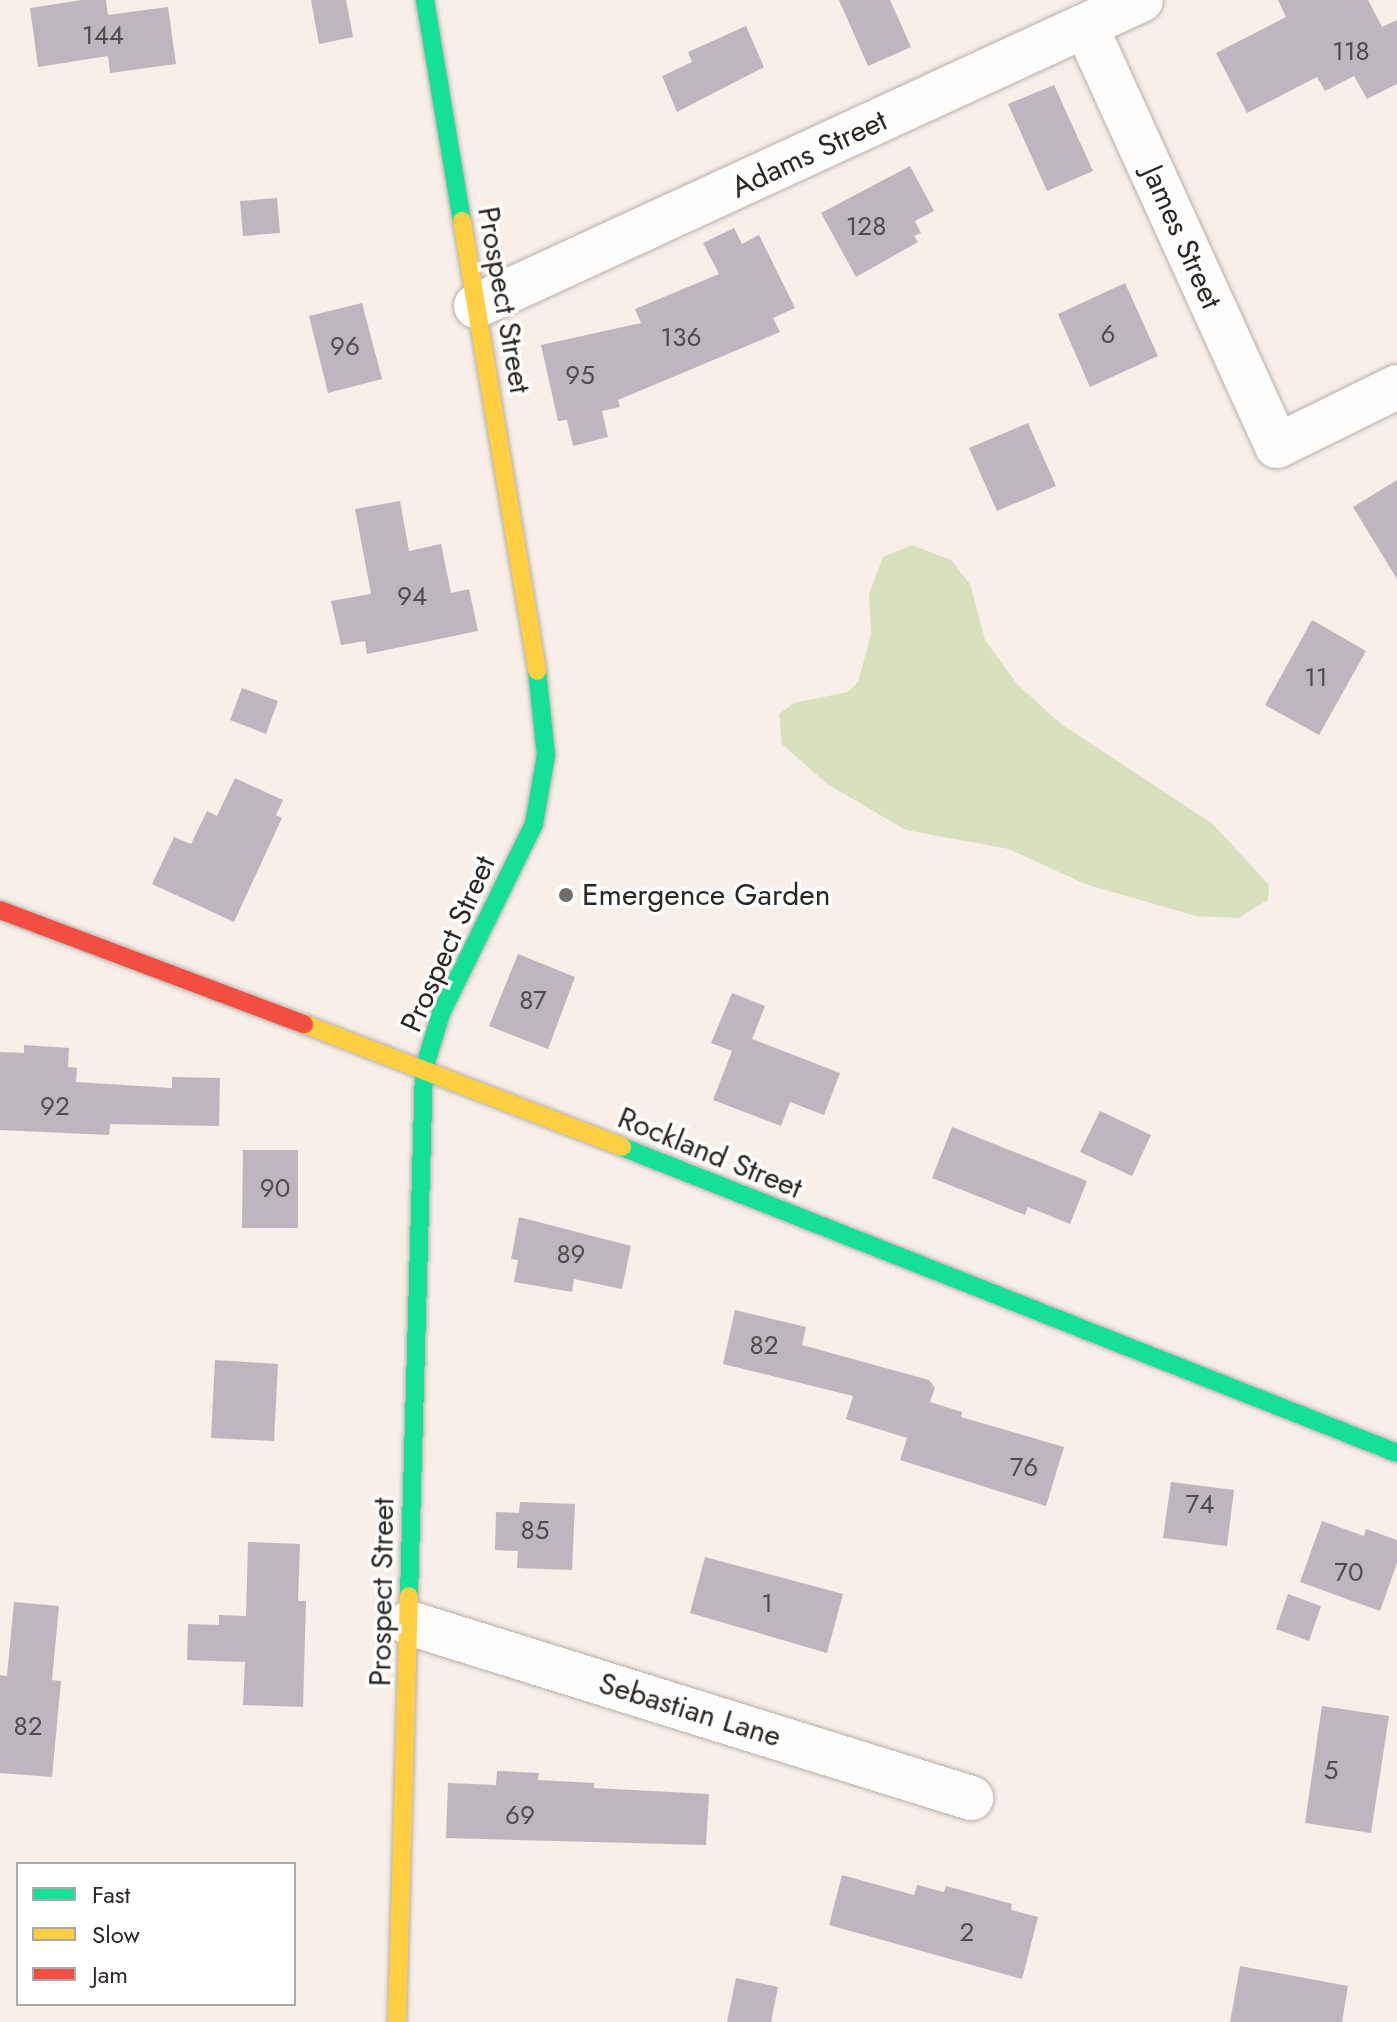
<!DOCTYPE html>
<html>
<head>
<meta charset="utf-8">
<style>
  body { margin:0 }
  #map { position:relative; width:1397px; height:2022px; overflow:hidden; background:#f8efe8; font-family:Jost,sans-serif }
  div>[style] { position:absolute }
  .green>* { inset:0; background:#d8e0bd }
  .building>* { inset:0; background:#bdb6be }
  .roads { filter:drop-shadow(0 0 2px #b6afaa) drop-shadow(0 0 2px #b6afaa) }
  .street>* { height:44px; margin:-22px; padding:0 22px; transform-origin:22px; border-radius:22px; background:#fefdfc }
  .fast>* { height:18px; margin:-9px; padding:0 9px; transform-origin:9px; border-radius:9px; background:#16e098 }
  .slow>* { height:18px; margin:-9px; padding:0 9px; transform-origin:9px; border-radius:9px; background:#ffcf43 }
  .jam>* { height:18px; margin:-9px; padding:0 9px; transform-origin:9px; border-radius:9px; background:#f24e42 }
  .dots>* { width:22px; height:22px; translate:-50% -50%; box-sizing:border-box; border:4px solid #fff; border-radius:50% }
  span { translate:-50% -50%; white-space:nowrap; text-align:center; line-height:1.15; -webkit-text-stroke:7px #fff; paint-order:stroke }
  .number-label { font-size:26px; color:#514b4a }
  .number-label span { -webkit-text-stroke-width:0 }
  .street-label { font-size:30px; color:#2d2723 }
  .poi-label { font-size:30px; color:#2d2723 }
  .left { translate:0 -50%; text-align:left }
  .legend { position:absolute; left:16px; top:1862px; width:280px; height:144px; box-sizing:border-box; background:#fff; border:2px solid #aba9a7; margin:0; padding:10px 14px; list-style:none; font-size:24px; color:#2d2723 }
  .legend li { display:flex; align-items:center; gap:16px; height:40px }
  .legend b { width:40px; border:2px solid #aba9a7 }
</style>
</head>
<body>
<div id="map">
  <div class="green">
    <i style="clip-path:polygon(912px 545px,951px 560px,970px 584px,985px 640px,1018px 685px,1061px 724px,1213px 824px,1269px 885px,1268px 900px,1238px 918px,1196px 916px,1085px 884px,1009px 849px,906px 830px,827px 784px,782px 744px,779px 714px,794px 703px,848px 692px,858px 682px,871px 635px,869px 594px,883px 557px)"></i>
  </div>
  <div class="building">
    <i style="clip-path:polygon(82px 0,106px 0,108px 15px,168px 7px,176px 64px,110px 73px,108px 56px,38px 67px,30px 8px)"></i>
    <i style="clip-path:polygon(311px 0,346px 0,353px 37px,319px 44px)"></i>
    <i style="clip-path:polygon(839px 0,890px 0,911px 47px,868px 66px)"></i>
    <i style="clip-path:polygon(1278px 0,1368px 0,1382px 27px,1397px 20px,1397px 84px,1367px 99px,1354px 76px,1325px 91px,1317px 77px,1247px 113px,1216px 53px,1286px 17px)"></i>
    <i style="clip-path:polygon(746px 26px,764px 67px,677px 112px,662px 76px,692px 62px,688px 52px)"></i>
    <i style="clip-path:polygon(1054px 85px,1093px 171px,1047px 191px,1008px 104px)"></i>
    <i style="clip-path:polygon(910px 166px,934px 211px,915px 221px,921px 233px,914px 236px,918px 242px,856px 277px,821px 213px)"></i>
    <i style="clip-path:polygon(277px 198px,280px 233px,243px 236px,240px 201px)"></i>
    <i style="clip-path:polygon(734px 228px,742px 244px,759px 235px,795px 308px,773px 318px,780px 332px,618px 400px,620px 407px,602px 411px,608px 437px,573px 446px,567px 420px,558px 421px,541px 345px,641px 323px,635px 309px,719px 274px,703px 243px)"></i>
    <i style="clip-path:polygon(1125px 283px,1158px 356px,1090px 387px,1058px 314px)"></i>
    <i style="clip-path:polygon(362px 303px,382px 379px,328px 393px,309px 316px)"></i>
    <i style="clip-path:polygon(1028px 423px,1056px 486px,997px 511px,969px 448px)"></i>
    <i style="clip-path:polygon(1397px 480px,1397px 579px,1353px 507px)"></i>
    <i style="clip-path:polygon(400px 501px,409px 551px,441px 544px,451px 593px,469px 589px,478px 631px,367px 654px,365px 641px,341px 645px,331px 601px,371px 594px,355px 509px)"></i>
    <i style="clip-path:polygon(1312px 620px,1366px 651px,1319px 735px,1265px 705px)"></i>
    <i style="clip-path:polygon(242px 688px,278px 701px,266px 734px,230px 720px)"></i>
    <i style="clip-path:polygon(235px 778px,283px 800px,276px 815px,282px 818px,234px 922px,152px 884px,174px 837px,191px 844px,207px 811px,217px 816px)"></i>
    <i style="clip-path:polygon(518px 954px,575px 977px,548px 1049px,489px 1026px)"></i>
    <i style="clip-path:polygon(732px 993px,765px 1006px,752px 1039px,840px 1073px,824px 1115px,790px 1102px,781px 1126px,713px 1100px,732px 1051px,711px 1043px)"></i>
    <i style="clip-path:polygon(24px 1045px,69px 1048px,68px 1067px,77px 1068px,76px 1082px,172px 1088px,172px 1077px,220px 1078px,219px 1126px,110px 1124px,109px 1135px,0 1130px,0 1052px,24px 1053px)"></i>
    <i style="clip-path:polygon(1100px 1111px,1151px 1135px,1132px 1176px,1080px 1152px)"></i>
    <i style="clip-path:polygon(952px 1127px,1087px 1181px,1070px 1224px,1028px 1207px,1025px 1215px,932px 1178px)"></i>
    <i style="clip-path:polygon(243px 1150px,298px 1150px,298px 1228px,242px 1228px)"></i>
    <i style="clip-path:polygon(519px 1217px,631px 1246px,622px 1289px,574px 1279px,572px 1292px,514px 1282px,518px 1260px,511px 1259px)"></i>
    <i style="clip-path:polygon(735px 1310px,806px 1327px,802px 1345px,929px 1380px,935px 1388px,930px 1402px,962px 1412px,961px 1417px,1064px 1447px,1046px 1506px,900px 1460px,907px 1438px,846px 1419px,853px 1396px,723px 1364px)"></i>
    <i style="clip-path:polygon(215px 1360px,278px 1364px,274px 1441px,211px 1438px)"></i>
    <i style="clip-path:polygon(1171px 1482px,1234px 1490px,1227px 1546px,1163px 1538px)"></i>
    <i style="clip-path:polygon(520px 1502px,575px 1504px,572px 1570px,517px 1568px,518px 1551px,495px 1550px,496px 1512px,519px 1513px)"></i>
    <i style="clip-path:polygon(1322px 1521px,1364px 1536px,1366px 1529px,1397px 1540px,1397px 1563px,1380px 1611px,1300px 1582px)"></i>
    <i style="clip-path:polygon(248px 1542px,300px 1544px,298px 1601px,306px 1601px,303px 1707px,243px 1705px,245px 1662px,187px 1660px,188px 1624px,219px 1625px,219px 1615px,246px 1616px)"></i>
    <i style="clip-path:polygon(705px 1557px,843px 1594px,827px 1653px,690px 1613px)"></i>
    <i style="clip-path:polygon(1288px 1594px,1321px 1606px,1309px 1641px,1276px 1629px)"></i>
    <i style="clip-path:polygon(14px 1602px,59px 1606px,52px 1680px,61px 1681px,52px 1777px,0 1773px,0 1675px,7px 1676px)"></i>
    <i style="clip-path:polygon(1322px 1706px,1389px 1716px,1371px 1833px,1305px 1823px)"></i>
    <i style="clip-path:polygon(497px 1771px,539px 1773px,538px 1780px,594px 1783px,594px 1788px,709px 1794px,706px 1845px,446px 1838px,448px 1783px,496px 1785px)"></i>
    <i style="clip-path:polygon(842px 1875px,914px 1895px,917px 1885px,944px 1892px,946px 1886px,1012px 1904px,1011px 1910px,1038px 1917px,1022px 1979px,829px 1925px)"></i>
    <i style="clip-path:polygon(1240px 1966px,1348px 1986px,1342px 2022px,1230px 2022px)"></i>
    <i style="clip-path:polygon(736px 1978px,778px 1987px,771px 2022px,727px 2022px)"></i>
  </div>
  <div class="roads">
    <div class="street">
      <i style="left:1086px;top:27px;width:460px;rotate:65.5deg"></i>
      <i style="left:1277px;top:446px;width:134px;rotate:-26.2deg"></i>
      <i style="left:476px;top:306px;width:732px;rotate:-24.71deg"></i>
      <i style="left:409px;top:1623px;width:589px;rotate:17.3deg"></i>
    </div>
    <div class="fast">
      <i style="left:425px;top:0;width:224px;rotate:80.5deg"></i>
      <i style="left:622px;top:1147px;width:833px;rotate:21.55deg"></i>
      <i style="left:409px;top:1596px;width:527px;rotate:-88.37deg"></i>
      <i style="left:424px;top:1069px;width:59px;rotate:-73.1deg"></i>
      <i style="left:441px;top:1013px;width:211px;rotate:-63.8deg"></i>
      <i style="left:534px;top:824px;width:70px;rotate:-80.1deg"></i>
      <i style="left:546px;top:755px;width:84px;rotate:-96.1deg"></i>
    </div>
    <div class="slow">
      <i style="left:462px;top:221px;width:456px;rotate:80.5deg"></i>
      <i style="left:304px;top:1024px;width:341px;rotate:21.1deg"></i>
      <i style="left:397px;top:2022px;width:426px;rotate:-88.4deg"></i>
    </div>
    <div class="jam">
      <i style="left:0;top:910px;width:325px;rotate:20.6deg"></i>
    </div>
  </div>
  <div class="dots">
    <i style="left:566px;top:895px;background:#746d68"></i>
  </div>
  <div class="number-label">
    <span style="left:103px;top:36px">144</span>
    <span style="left:1351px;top:52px">118</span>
    <span style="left:866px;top:227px">128</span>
    <span style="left:1108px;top:335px">6</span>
    <span style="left:681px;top:338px">136</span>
    <span style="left:345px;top:347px">96</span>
    <span style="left:580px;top:376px">95</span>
    <span style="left:412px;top:597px">94</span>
    <span style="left:1316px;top:678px">11</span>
    <span style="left:533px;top:1001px">87</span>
    <span style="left:55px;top:1107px">92</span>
    <span style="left:275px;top:1189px">90</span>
    <span style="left:571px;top:1255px">89</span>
    <span style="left:764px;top:1346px">82</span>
    <span style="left:1024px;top:1468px">76</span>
    <span style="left:1200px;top:1505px">74</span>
    <span style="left:535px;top:1531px">85</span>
    <span style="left:1349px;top:1573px">70</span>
    <span style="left:767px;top:1604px">1</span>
    <span style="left:28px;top:1727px">82</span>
    <span style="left:1331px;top:1771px">5</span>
    <span style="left:520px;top:1816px">69</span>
    <span style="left:967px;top:1933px">2</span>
  </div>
  <div class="street-label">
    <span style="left:809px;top:154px;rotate:-25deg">Adams Street</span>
    <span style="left:1182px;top:237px;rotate:66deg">James Street</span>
    <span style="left:504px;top:300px;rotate:80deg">Prospect Street</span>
    <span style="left:448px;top:944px;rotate:-66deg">Prospect Street</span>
    <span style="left:710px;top:1153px;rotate:22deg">Rockland Street</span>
    <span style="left:382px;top:1592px;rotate:-89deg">Prospect Street</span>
    <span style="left:690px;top:1710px;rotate:17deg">Sebastian Lane</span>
  </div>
  <div class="poi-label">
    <span class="left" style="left:582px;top:895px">Emergence Garden</span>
  </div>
  <ul class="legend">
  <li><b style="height:10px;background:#16e098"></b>Fast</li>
  <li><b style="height:10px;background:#ffcf43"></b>Slow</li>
  <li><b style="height:10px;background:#f24e42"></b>Jam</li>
  </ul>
</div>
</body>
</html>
